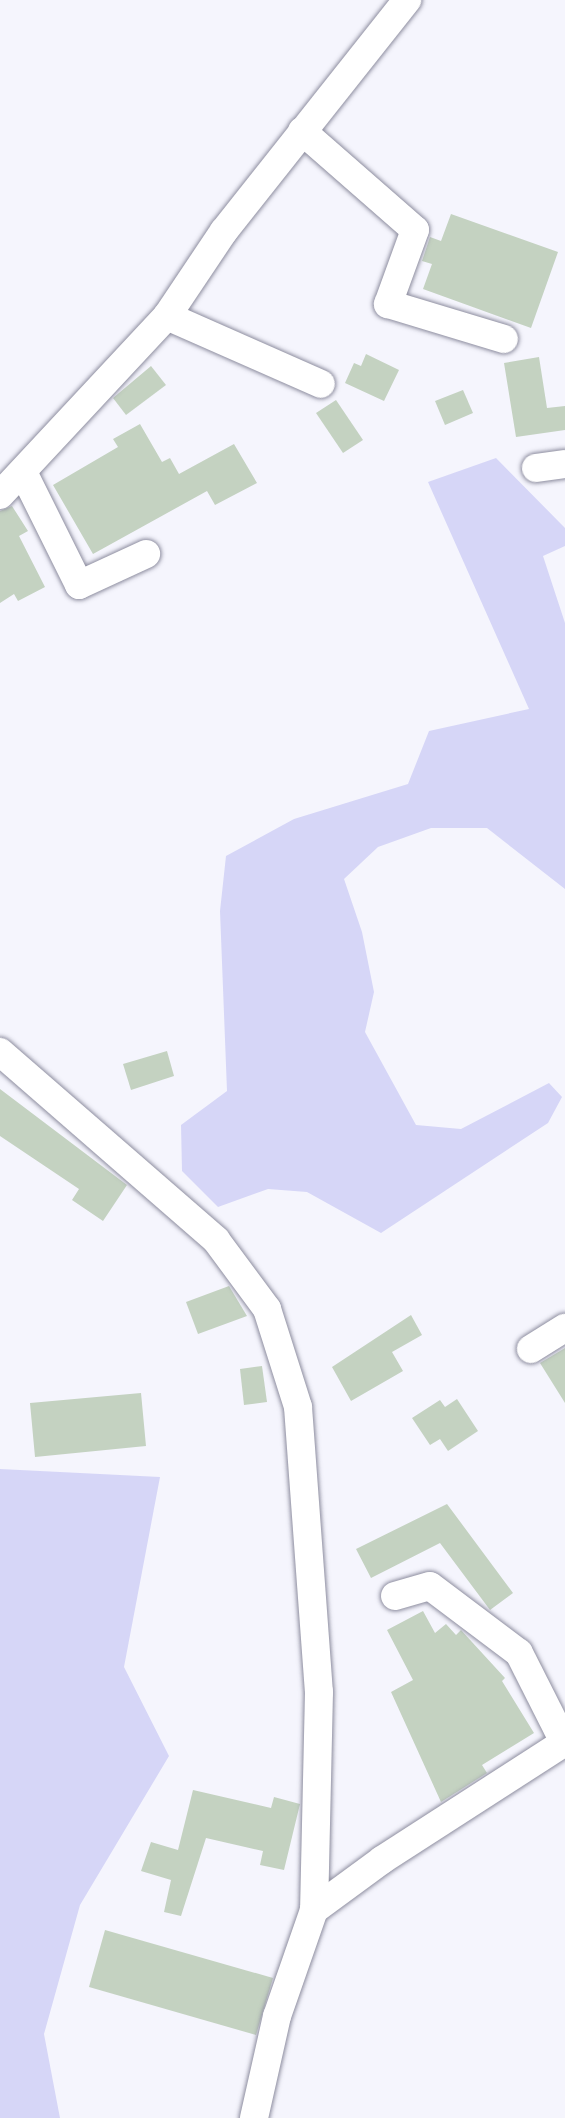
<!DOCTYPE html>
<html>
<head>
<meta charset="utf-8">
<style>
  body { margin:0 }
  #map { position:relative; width:565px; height:2118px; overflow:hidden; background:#f5f5fd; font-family:"PT Sans",sans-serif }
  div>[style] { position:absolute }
  .green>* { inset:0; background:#d6d6f7 }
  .building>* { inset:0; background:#c4d2c1 }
  .roads { filter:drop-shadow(0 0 2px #8d8d9f) drop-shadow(0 0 2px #8d8d9f) }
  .minor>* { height:28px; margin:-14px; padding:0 14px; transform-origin:14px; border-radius:14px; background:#fff }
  span { translate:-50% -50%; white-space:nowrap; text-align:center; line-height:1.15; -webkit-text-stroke:5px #f5f5fd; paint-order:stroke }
</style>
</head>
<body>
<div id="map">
  <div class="green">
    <i style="clip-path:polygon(496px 458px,565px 528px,565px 546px,543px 556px,565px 623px,565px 889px,487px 828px,431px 828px,378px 847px,344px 879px,362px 932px,374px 992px,365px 1032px,416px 1125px,461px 1129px,549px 1083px,562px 1097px,548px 1123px,381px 1233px,307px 1192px,268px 1189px,218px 1207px,182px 1171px,181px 1125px,227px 1091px,220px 911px,226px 856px,294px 819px,408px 784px,429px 731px,529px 709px,428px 482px)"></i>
    <i style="clip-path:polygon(0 1469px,160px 1477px,124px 1667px,169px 1756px,80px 1905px,44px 2034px,60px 2118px,0 2118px)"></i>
  </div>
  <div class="building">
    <i style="clip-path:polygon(451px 214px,558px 252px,531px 328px,423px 289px,432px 264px,422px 261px,430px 237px,441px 241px)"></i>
    <i style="clip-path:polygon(366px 354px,399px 370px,384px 401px,345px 383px,354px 363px,361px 366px)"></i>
    <i style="clip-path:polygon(539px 357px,547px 408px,565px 406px,565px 430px,516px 437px,504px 363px)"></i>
    <i style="clip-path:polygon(151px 366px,166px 385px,126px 415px,113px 398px)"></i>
    <i style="clip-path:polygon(463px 390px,473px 413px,445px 425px,435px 401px)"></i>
    <i style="clip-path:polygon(336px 400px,363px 440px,343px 453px,316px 413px)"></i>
    <i style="clip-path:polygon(140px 424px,162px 462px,170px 458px,179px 474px,234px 444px,257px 483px,215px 505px,207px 491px,93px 554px,53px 485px,118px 447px,113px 439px)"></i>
    <i style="clip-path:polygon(12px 506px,28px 531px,19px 536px,45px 587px,18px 601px,14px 594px,0 603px,0 511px)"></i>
    <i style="clip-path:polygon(167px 1051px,174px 1076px,131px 1090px,123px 1064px)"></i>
    <i style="clip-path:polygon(0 1089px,127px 1185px,103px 1221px,72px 1200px,79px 1189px,0 1136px)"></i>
    <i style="clip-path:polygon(229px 1286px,247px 1316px,198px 1334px,186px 1302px)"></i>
    <i style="clip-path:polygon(411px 1315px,422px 1335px,392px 1352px,403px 1371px,351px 1401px,332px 1367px)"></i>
    <i style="clip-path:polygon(565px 1348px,565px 1403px,540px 1363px)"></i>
    <i style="clip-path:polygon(262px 1366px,267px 1402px,244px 1405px,240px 1369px)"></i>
    <i style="clip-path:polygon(141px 1393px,146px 1446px,35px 1457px,30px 1403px)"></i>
    <i style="clip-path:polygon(457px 1399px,478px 1431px,448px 1451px,440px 1439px,430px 1445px,412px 1418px,440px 1400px,445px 1407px)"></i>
    <i style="clip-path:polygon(447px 1504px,513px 1593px,490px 1610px,440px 1543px,371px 1578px,356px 1549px)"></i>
    <i style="clip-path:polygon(423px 1611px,435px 1633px,446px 1624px,456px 1635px,461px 1630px,505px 1678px,502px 1681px,534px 1733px,482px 1765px,487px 1773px,441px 1802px,391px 1692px,413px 1680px,387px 1630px)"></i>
    <i style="clip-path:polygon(193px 1790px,271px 1808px,274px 1797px,300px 1804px,284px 1870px,260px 1865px,263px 1851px,206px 1838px,181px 1916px,164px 1912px,171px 1880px,141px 1871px,151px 1842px,178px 1850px)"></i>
    <i style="clip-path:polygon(105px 1930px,273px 1978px,256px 2035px,89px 1987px)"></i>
  </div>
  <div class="roads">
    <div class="minor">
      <i style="left:302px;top:131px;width:150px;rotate:41.2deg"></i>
      <i style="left:415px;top:230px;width:79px;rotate:110deg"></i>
      <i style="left:388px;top:304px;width:121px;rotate:16.8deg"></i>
      <i style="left:167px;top:316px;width:168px;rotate:23.8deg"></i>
      <i style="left:536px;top:468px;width:29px;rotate:-8deg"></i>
      <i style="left:24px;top:474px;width:124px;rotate:63.6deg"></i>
      <i style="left:79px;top:585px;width:74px;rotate:-24.8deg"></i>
      <i style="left:0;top:495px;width:245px;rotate:-47deg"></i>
      <i style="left:167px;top:316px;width:102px;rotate:-56.2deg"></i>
      <i style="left:224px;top:231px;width:295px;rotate:-51.6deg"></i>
      <i style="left:0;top:1052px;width:286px;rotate:41deg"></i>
      <i style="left:216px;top:1240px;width:86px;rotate:53.5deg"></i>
      <i style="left:267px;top:1309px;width:103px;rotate:72.4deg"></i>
      <i style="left:298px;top:1407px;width:286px;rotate:85.8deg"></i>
      <i style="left:319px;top:1692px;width:218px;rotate:91.3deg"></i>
      <i style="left:314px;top:1910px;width:112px;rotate:109.2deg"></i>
      <i style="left:277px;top:2016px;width:105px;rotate:102.7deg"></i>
      <i style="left:531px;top:1349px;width:40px;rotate:-32deg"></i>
      <i style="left:395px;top:1596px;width:36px;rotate:-16deg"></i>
      <i style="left:430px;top:1586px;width:111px;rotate:37deg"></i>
      <i style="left:519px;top:1653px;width:100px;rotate:63.2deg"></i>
      <i style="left:314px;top:1910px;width:84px;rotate:-36.3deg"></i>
      <i style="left:382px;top:1860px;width:218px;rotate:-32.8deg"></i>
    </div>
  </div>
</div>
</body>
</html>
